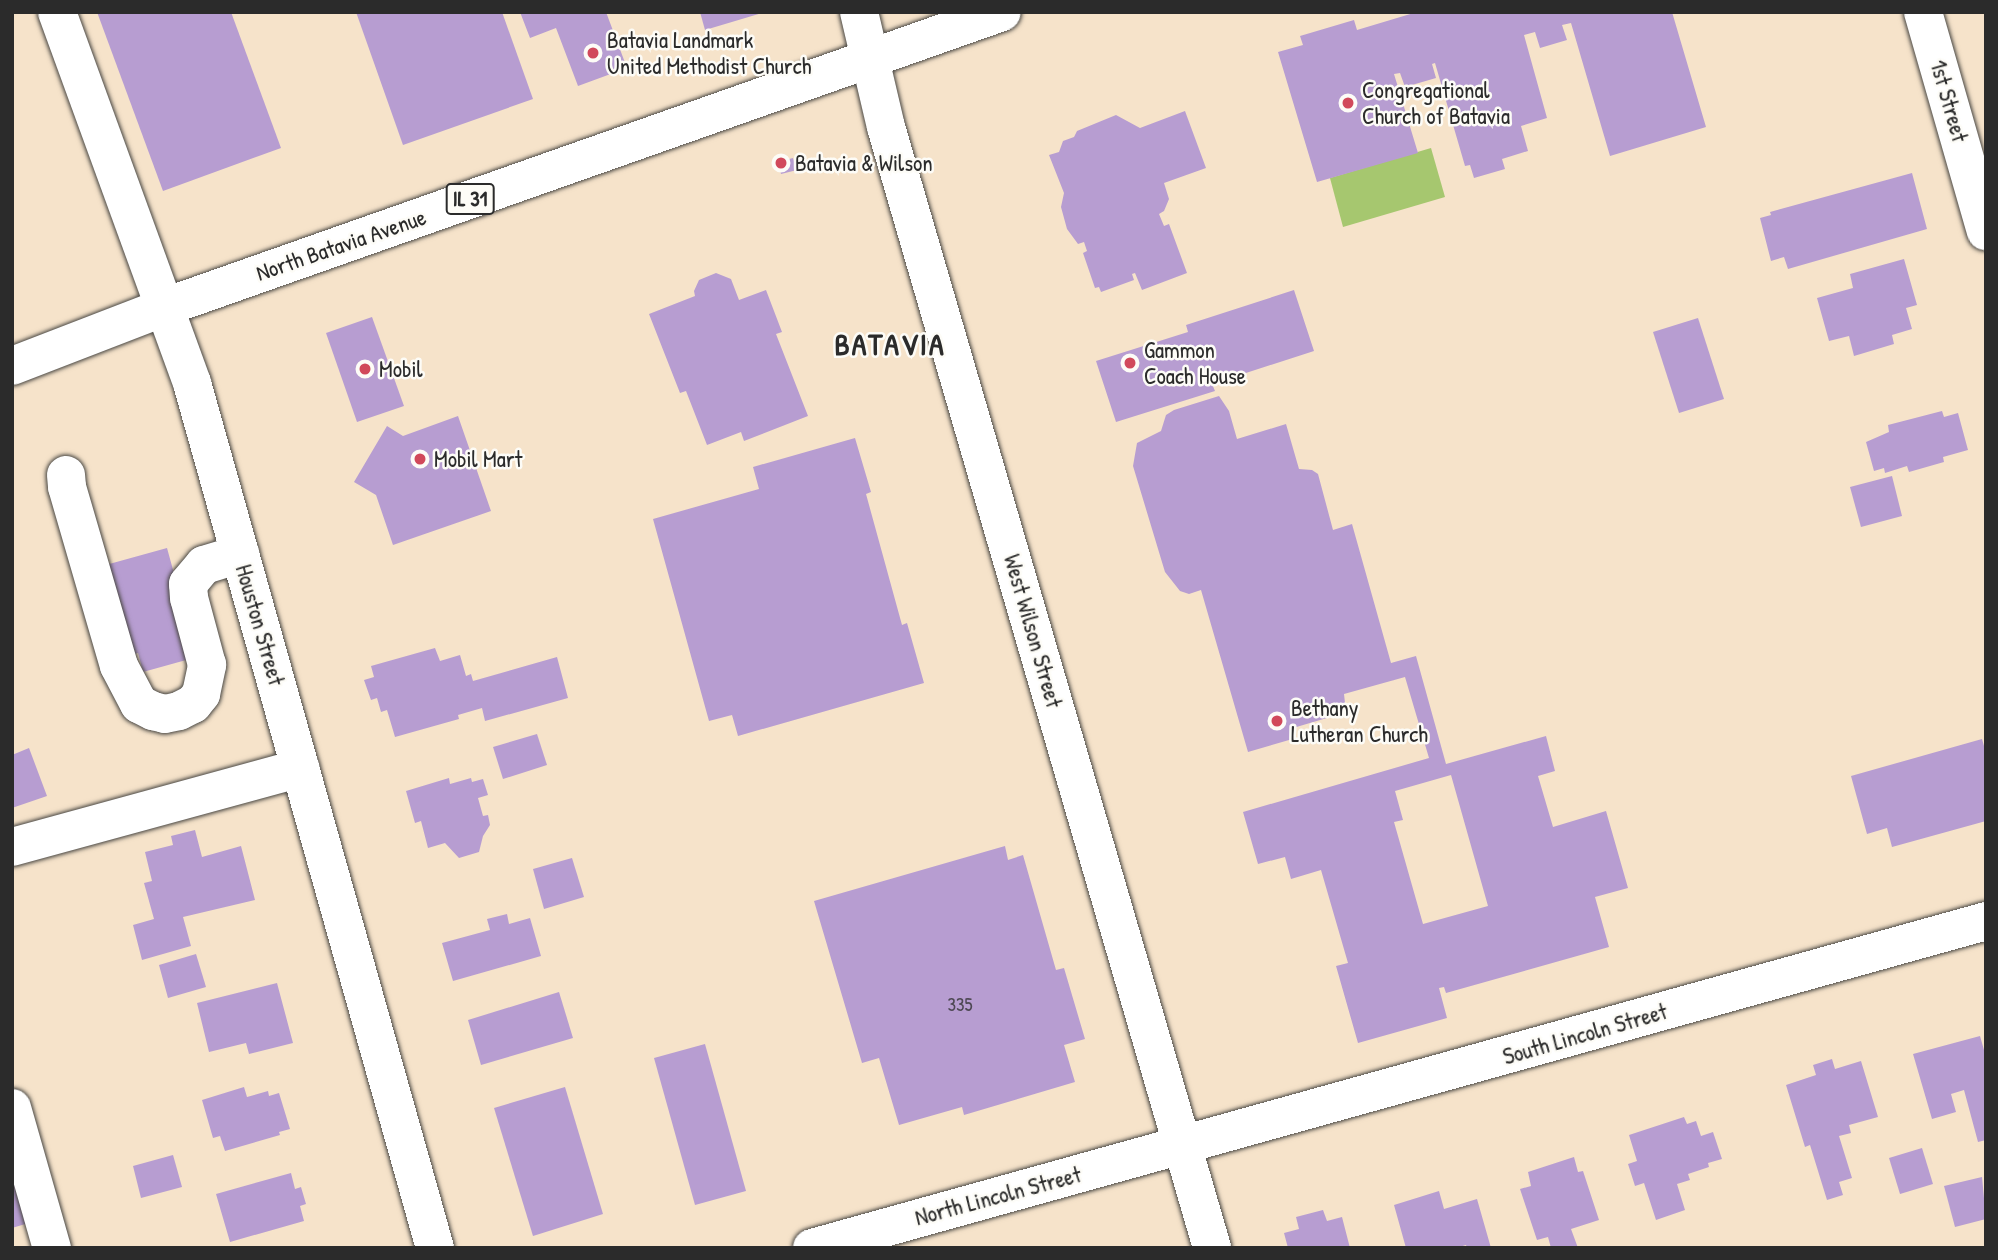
<!DOCTYPE html>
<html>
<head>
<meta charset="utf-8">
<style>
  body { margin:0 }
  #map { position:relative; width:1998px; height:1260px; overflow:hidden; background:#f6e3ca; font-family:"Patrick Hand",sans-serif }
  div>[style] { position:absolute }
  .green>* { inset:0; background:#a6c76f }
  .building>* { inset:0; background:#b79dd1 }
  .roads { filter:drop-shadow(0 0 2px #494743) drop-shadow(0 0 2px #494743) }
  .minor>* { height:38px; margin:-19px; padding:0 19px; transform-origin:19px; border-radius:19px; background:#fff }
  .major>* { height:38px; margin:-19px; padding:0 19px; transform-origin:19px; border-radius:19px; background:#fff }
  .dots>* { width:19px; height:19px; translate:-50% -50%; box-sizing:border-box; border:4px solid #fdfcf7; border-radius:50% }
  span { translate:-50% -50%; white-space:nowrap; text-align:center; line-height:1.15; -webkit-text-stroke:5px #fdfcf7; paint-order:stroke }
  .number-label { font-size:19px; color:#4e4854 }
  .number-label span { -webkit-text-stroke-width:0 }
  .shield-label span { padding:2px 5px; background:#fdfcf7; border:2px solid; border-radius:5px; -webkit-text-stroke-width:0 }
  .shield-label { font-size:21px; color:#2b2b2b; font-weight:700 }
  .poi-label { font-size:23px; color:#2b2b2b }
  .left { translate:0 -50%; text-align:left }
  .street-label { font-size:23px; color:#2b2b2b }
  .district-label { font-size:30px; color:#2b2b2b; font-weight:700; letter-spacing:2px }
  .frame { position:absolute; inset:0; border:14px solid #2b2b2b; pointer-events:none }
</style>
</head>
<body>
<div id="map">
  <div class="green">
    <i style="clip-path:polygon(1431px 148px,1445px 197px,1343px 227px,1330px 178px)"></i>
  </div>
  <div class="building">
    <i style="clip-path:polygon(97px 12px,231px 12px,281px 148px,163px 191px)"></i>
    <i style="clip-path:polygon(356px 12px,502px 12px,533px 99px,403px 145px)"></i>
    <i style="clip-path:polygon(520px 12px,606px 12px,627px 68px,578px 86px,556px 28px,530px 38px)"></i>
    <i style="clip-path:polygon(700px 12px,762px 12px,762px 13px,705px 30px)"></i>
    <i style="clip-path:polygon(1417px 12px,1672px 12px,1706px 127px,1610px 156px,1571px 23px,1562px 25px,1567px 40px,1540px 48px,1535px 32px,1524px 35px,1547px 118px,1521px 126px,1528px 151px,1502px 159px,1505px 169px,1474px 178px,1470px 165px,1465px 166px,1435px 63px,1432px 64px,1436px 78px,1405px 87px,1400px 73px,1394px 74px,1418px 153px,1317px 182px,1278px 52px,1303px 45px,1300px 36px,1354px 20px,1357px 30px)"></i>
    <i style="clip-path:polygon(1185px 111px,1206px 168px,1164px 183px,1169px 199px,1164px 211px,1159px 214px,1164px 226px,1169px 224px,1187px 273px,1142px 290px,1135px 273px,1132px 274px,1134px 280px,1101px 292px,1099px 287px,1095px 288px,1083px 253px,1087px 251px,1084px 242px,1078px 244px,1067px 229px,1061px 207px,1064px 193px,1049px 155px,1059px 152px,1063px 141px,1074px 137px,1077px 131px,1116px 115px,1140px 128px)"></i>
    <i style="clip-path:polygon(793px 158px,797px 170px,781px 174px,778px 162px)"></i>
    <i style="clip-path:polygon(1912px 173px,1927px 229px,1788px 269px,1784px 257px,1771px 261px,1760px 218px,1771px 215px,1770px 212px)"></i>
    <i style="clip-path:polygon(1904px 259px,1917px 305px,1906px 308px,1912px 329px,1892px 335px,1894px 344px,1854px 356px,1849px 336px,1829px 341px,1817px 298px,1853px 288px,1850px 274px)"></i>
    <i style="clip-path:polygon(716px 273px,731px 279px,739px 300px,766px 290px,782px 332px,776px 334px,808px 416px,744px 441px,741px 432px,707px 445px,686px 391px,680px 393px,649px 314px,695px 296px,694px 291px,699px 280px)"></i>
    <i style="clip-path:polygon(1294px 290px,1314px 351px,1212px 384px,1215px 391px,1116px 422px,1096px 361px,1188px 332px,1186px 325px)"></i>
    <i style="clip-path:polygon(372px 317px,404px 406px,357px 422px,326px 333px)"></i>
    <i style="clip-path:polygon(1698px 318px,1724px 399px,1679px 413px,1653px 332px)"></i>
    <i style="clip-path:polygon(evenodd,1219px 396px,1229px 411px,1237px 439px,1286px 424px,1299px 469px,1312px 470px,1318px 474px,1333px 530px,1352px 524px,1391px 663px,1416px 656px,1446px 764px,1546px 736px,1555px 771px,1538px 776px,1553px 827px,1606px 811px,1628px 888px,1595px 897px,1609px 947px,1446px 993px,1444px 987px,1439px 988px,1447px 1018px,1358px 1043px,1336px 966px,1348px 963px,1321px 870px,1291px 879px,1285px 857px,1258px 864px,1243px 812px,1429px 758px,1405px 677px,1344px 694px,1345px 703px,1337px 715px,1293px 728px,1296px 738px,1248px 752px,1201px 590px,1189px 594px,1180px 591px,1165px 572px,1133px 466px,1137px 443px,1161px 431px,1166px 415px,1174px 410px,1219px 396px,1451px 775px,1488px 906px,1423px 924px,1394px 822px,1403px 820px,1395px 791px,1451px 775px)"></i>
    <i style="clip-path:polygon(1942px 411px,1944px 417px,1958px 413px,1968px 450px,1943px 457px,1944px 462px,1909px 472px,1907px 466px,1885px 473px,1884px 468px,1874px 471px,1866px 442px,1889px 432px,1888px 425px)"></i>
    <i style="clip-path:polygon(458px 416px,491px 511px,393px 545px,376px 495px,354px 482px,387px 426px,403px 436px)"></i>
    <i style="clip-path:polygon(855px 438px,871px 492px,866px 494px,902px 625px,907px 623px,924px 683px,738px 736px,732px 715px,709px 721px,653px 519px,759px 489px,753px 467px)"></i>
    <i style="clip-path:polygon(1892px 476px,1902px 516px,1861px 527px,1850px 487px)"></i>
    <i style="clip-path:polygon(167px 548px,197px 657px,143px 672px,138px 653px,127px 656px,102px 566px)"></i>
    <i style="clip-path:polygon(435px 648px,440px 661px,460px 655px,466px 676px,471px 674px,473px 681px,557px 657px,568px 698px,485px 721px,482px 708px,458px 715px,459px 719px,395px 737px,387px 710px,381px 712px,377px 698px,371px 700px,364px 680px,374px 677px,371px 666px)"></i>
    <i style="clip-path:polygon(537px 734px,547px 765px,503px 779px,493px 747px)"></i>
    <i style="clip-path:polygon(1982px 739px,1986px 753px,1986px 821px,1892px 847px,1887px 828px,1867px 834px,1851px 776px)"></i>
    <i style="clip-path:polygon(29px 748px,47px 796px,12px 808px,12px 755px)"></i>
    <i style="clip-path:polygon(449px 778px,450px 784px,471px 778px,472px 782px,483px 779px,488px 795px,478px 798px,483px 816px,488px 815px,490px 825px,483px 836px,479px 852px,459px 858px,445px 843px,428px 848px,421px 821px,415px 823px,406px 791px)"></i>
    <i style="clip-path:polygon(195px 830px,202px 857px,241px 846px,255px 900px,183px 917px,191px 946px,142px 960px,133px 925px,154px 919px,144px 883px,152px 881px,145px 852px,173px 845px,171px 836px)"></i>
    <i style="clip-path:polygon(1005px 846px,1008px 860px,1023px 855px,1056px 970px,1064px 968px,1085px 1039px,1064px 1045px,1075px 1082px,964px 1115px,962px 1107px,899px 1125px,879px 1058px,862px 1063px,814px 901px)"></i>
    <i style="clip-path:polygon(572px 858px,584px 897px,544px 909px,533px 869px)"></i>
    <i style="clip-path:polygon(507px 914px,509px 924px,530px 918px,541px 956px,453px 981px,442px 943px,490px 930px,487px 919px)"></i>
    <i style="clip-path:polygon(196px 954px,206px 987px,168px 998px,159px 965px)"></i>
    <i style="clip-path:polygon(277px 983px,293px 1043px,249px 1054px,246px 1043px,209px 1052px,197px 1003px)"></i>
    <i style="clip-path:polygon(559px 992px,573px 1038px,481px 1065px,468px 1020px)"></i>
    <i style="clip-path:polygon(1980px 1036px,1986px 1057px,1986px 1140px,1978px 1142px,1964px 1090px,1951px 1094px,1956px 1112px,1932px 1119px,1913px 1054px)"></i>
    <i style="clip-path:polygon(705px 1044px,746px 1191px,695px 1205px,654px 1058px)"></i>
    <i style="clip-path:polygon(1832px 1059px,1835px 1069px,1861px 1061px,1878px 1117px,1849px 1125px,1851px 1133px,1839px 1136px,1852px 1178px,1839px 1182px,1843px 1195px,1827px 1200px,1810px 1145px,1805px 1147px,1786px 1085px,1816px 1075px,1813px 1065px)"></i>
    <i style="clip-path:polygon(244px 1087px,247px 1097px,268px 1091px,269px 1096px,279px 1093px,290px 1129px,279px 1132px,280px 1135px,225px 1151px,220px 1136px,213px 1138px,202px 1100px)"></i>
    <i style="clip-path:polygon(565px 1087px,603px 1214px,533px 1236px,494px 1108px)"></i>
    <i style="clip-path:polygon(1684px 1117px,1687px 1124px,1696px 1121px,1701px 1136px,1713px 1132px,1722px 1159px,1708px 1163px,1709px 1167px,1688px 1174px,1690px 1180px,1677px 1184px,1685px 1210px,1656px 1220px,1644px 1183px,1635px 1186px,1628px 1164px,1637px 1161px,1629px 1135px)"></i>
    <i style="clip-path:polygon(1922px 1148px,1933px 1184px,1900px 1194px,1889px 1158px)"></i>
    <i style="clip-path:polygon(173px 1155px,182px 1187px,141px 1198px,133px 1166px)"></i>
    <i style="clip-path:polygon(12px 1156px,32px 1222px,12px 1228px)"></i>
    <i style="clip-path:polygon(1574px 1157px,1578px 1172px,1583px 1171px,1599px 1220px,1571px 1229px,1578px 1248px,1551px 1248px,1548px 1237px,1537px 1240px,1520px 1189px,1531px 1186px,1528px 1172px)"></i>
    <i style="clip-path:polygon(291px 1173px,295px 1189px,301px 1187px,306px 1204px,300px 1206px,304px 1221px,230px 1242px,216px 1194px)"></i>
    <i style="clip-path:polygon(1982px 1177px,1986px 1219px,1955px 1227px,1944px 1186px)"></i>
    <i style="clip-path:polygon(1439px 1191px,1444px 1209px,1477px 1199px,1491px 1248px,1467px 1248px,1466px 1245px,1456px 1248px,1406px 1248px,1394px 1205px)"></i>
    <i style="clip-path:polygon(1323px 1210px,1327px 1221px,1342px 1217px,1350px 1248px,1288px 1248px,1284px 1233px,1299px 1229px,1296px 1217px)"></i>
  </div>
  <div class="roads">
    <div class="minor">
      <i style="left:57px;top:12px;width:395px;rotate:70deg"></i>
      <i style="left:192px;top:383px;width:898px;rotate:74.31deg"></i>
      <i style="left:1923px;top:12px;width:228px;rotate:74deg"></i>
      <i style="left:66px;top:475px;width:12px;rotate:85deg"></i>
      <i style="left:67px;top:487px;width:186px;rotate:73.8deg"></i>
      <i style="left:119px;top:666px;width:43px;rotate:62.2deg"></i>
      <i style="left:139px;top:704px;width:16px;rotate:27deg"></i>
      <i style="left:153px;top:711px;width:12px;rotate:14deg"></i>
      <i style="left:165px;top:714px;width:14px;rotate:-12deg"></i>
      <i style="left:179px;top:711px;width:16px;rotate:-27deg"></i>
      <i style="left:193px;top:704px;width:13px;rotate:-51deg"></i>
      <i style="left:201px;top:694px;width:30px;rotate:-78deg"></i>
      <i style="left:207px;top:665px;width:69px;rotate:-105deg"></i>
      <i style="left:189px;top:598px;width:14px;rotate:-94deg"></i>
      <i style="left:188px;top:584px;width:25px;rotate:-50deg"></i>
      <i style="left:204px;top:565px;width:38px;rotate:-17deg"></i>
      <i style="left:12px;top:847px;width:299px;rotate:-15.3deg"></i>
      <i style="left:12px;top:1108px;width:146px;rotate:74.1deg"></i>
      <i style="left:812px;top:1248px;width:1219px;rotate:-15.56deg"></i>
    </div>
    <div class="major">
      <i style="left:859px;top:12px;width:118px;rotate:76.8deg"></i>
      <i style="left:886px;top:127px;width:1167px;rotate:73.78deg"></i>
      <i style="left:12px;top:366px;width:164px;rotate:-21.1deg"></i>
      <i style="left:165px;top:307px;width:887px;rotate:-19.41deg"></i>
    </div>
  </div>
  <div class="dots">
    <i style="left:593px;top:53px;background:#d1495b"></i>
    <i style="left:1348px;top:103px;background:#d1495b"></i>
    <i style="left:781px;top:163px;background:#d1495b"></i>
    <i style="left:1130px;top:363px;background:#d1495b"></i>
    <i style="left:365px;top:369px;background:#d1495b"></i>
    <i style="left:420px;top:459px;background:#d1495b"></i>
    <i style="left:1277px;top:721px;background:#d1495b"></i>
  </div>
  <div class="number-label">
    <span style="left:960px;top:1005px">335</span>
  </div>
  <div class="shield-label">
    <span style="left:470px;top:199px">IL 31</span>
  </div>
  <div class="poi-label">
    <span class="left" style="left:607px;top:53px">Batavia Landmark<br>United Methodist Church</span>
    <span class="left" style="left:1362px;top:103px">Congregational<br>Church of Batavia</span>
    <span class="left" style="left:795px;top:163px">Batavia &amp; Wilson</span>
    <span class="left" style="left:1144px;top:363px">Gammon<br>Coach House</span>
    <span class="left" style="left:379px;top:369px">Mobil</span>
    <span class="left" style="left:434px;top:459px">Mobil Mart</span>
    <span class="left" style="left:1291px;top:721px">Bethany<br>Lutheran Church</span>
  </div>
  <div class="street-label">
    <span style="left:1949px;top:101px;rotate:74deg">1st Street</span>
    <span style="left:341px;top:245px;rotate:-19deg">North Batavia Avenue</span>
    <span style="left:260px;top:625px;rotate:74deg">Houston Street</span>
    <span style="left:1033px;top:631px;rotate:74deg">West Wilson Street</span>
    <span style="left:1585px;top:1034px;rotate:-16deg">South Lincoln Street</span>
    <span style="left:998px;top:1196px;rotate:-15deg">North Lincoln Street</span>
  </div>
  <div class="district-label">
    <span style="left:890px;top:344px">BATAVIA</span>
  </div>
  <div class="frame"></div>
</div>
</body>
</html>
